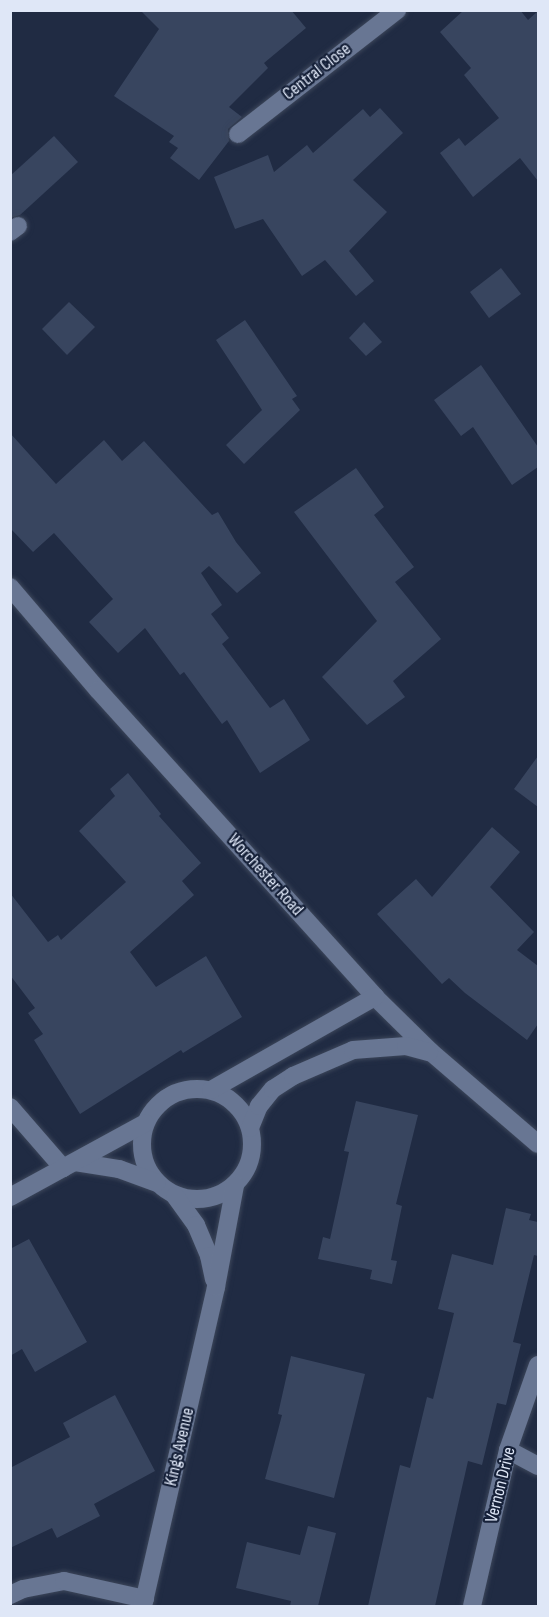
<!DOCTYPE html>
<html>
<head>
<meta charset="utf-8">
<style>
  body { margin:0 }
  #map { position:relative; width:549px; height:1617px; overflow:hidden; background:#202b43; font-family:"Sofia Sans Condensed",sans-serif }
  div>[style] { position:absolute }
  .building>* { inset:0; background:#38455f }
  .roads { filter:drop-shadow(0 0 2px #3c465a) drop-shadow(0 0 2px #3c465a) }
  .street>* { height:18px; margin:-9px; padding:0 9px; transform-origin:9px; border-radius:9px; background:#687693 }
  .street>.ring { margin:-9px; padding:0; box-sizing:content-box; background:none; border:18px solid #687693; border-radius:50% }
  span { translate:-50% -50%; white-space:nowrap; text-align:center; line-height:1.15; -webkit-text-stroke:4.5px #162139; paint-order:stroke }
  .street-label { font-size:18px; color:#dfe7f7 }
  .frame { position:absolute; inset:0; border:12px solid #dfe7f7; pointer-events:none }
</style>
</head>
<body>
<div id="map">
  <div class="building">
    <i style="clip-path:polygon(140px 10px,291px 10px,306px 28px,264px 63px,268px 68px,229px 107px,242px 117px,228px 129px,229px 141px,199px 180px,170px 158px,178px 148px,169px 142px,174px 136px,114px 96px,159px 29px)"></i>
    <i style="clip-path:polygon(464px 10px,520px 10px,528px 20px,538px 11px,538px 181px,520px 158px,473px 197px,440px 153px,459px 138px,465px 146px,499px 118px,464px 75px,471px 68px,440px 32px)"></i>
    <i style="clip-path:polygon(380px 108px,403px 133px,353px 180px,387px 212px,349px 251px,374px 281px,356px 296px,325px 260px,302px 276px,263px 219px,235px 229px,214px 177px,268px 155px,274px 172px,307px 145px,313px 153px,363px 109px,370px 117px)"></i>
    <i style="clip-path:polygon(54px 136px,78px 162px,20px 215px,10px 218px,10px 176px)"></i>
    <i style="clip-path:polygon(501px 268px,521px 294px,489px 318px,470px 292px)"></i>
    <i style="clip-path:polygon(69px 302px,95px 327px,67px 355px,42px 329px)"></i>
    <i style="clip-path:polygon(245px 320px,297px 396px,292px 399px,300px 410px,244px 464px,226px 445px,262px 410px,216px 340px)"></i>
    <i style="clip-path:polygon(364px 322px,382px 342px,366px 356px,349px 338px)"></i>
    <i style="clip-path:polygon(481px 365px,538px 447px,538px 467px,512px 485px,473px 427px,461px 436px,434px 400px)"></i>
    <i style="clip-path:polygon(10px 433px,56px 484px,104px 440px,122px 461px,144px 441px,212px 515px,218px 512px,236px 542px,261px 573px,237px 593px,209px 566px,201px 573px,222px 605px,211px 614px,229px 638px,222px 644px,270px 708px,284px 699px,310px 740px,260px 773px,227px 720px,222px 724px,184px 672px,180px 675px,145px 628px,118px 653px,89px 622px,113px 599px,54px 533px,33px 552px,10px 528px)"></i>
    <i style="clip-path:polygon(356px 468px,384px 507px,374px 515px,414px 567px,395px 582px,441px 639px,393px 681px,405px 697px,367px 725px,322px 677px,377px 621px,294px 512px)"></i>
    <i style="clip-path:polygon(538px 756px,538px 807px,514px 789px)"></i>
    <i style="clip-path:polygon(128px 773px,161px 814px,159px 816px,201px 863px,182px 881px,194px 895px,130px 952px,156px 987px,206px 956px,242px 1017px,183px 1053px,181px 1050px,80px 1114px,34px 1040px,43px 1034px,28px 1013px,35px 1008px,10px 975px,10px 893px,48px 942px,58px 935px,61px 940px,126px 882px,79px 831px,115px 796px,110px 789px)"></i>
    <i style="clip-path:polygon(492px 827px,520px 852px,490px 887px,534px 932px,517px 950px,538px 966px,538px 1024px,527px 1040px,465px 993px,449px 978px,442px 984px,377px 914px,416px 879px,432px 897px)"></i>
    <i style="clip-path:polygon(356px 1101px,418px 1115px,396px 1204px,402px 1206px,391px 1260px,397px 1261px,392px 1284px,370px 1279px,372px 1270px,318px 1259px,323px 1237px,330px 1239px,349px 1152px,344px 1151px)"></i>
    <i style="clip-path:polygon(506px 1208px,531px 1214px,529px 1220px,538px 1222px,538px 1256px,534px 1255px,513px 1342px,521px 1344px,506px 1405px,497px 1403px,482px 1465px,468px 1461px,435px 1606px,368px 1606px,400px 1465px,410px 1468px,427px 1397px,433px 1399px,454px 1313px,438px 1309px,452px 1254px,493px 1265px)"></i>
    <i style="clip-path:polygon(29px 1239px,87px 1342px,35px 1372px,22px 1349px,10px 1356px,10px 1249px)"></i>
    <i style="clip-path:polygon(291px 1356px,365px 1374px,334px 1498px,265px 1479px,282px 1415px,278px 1414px)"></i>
    <i style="clip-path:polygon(115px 1395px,155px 1471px,94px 1504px,100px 1516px,57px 1538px,52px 1528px,10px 1548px,10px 1468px,70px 1437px,63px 1423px)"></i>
    <i style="clip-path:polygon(308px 1526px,336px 1533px,318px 1606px,290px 1606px,291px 1601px,236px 1588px,247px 1542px,300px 1555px)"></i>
  </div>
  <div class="roads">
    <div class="street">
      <i style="left:238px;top:134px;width:202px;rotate:-37.9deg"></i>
      <i style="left:10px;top:232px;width:10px;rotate:-37deg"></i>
      <i style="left:10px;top:587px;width:135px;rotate:49.5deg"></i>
      <i style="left:98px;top:690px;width:413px;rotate:47.9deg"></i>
      <i style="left:375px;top:997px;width:78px;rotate:44.5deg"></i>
      <i style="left:431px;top:1052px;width:141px;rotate:40.7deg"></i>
      <i class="ring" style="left:142px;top:1089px;width:92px;height:92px"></i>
      <i style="left:211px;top:1090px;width:189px;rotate:-29.6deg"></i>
      <i style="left:10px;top:1107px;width:81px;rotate:49deg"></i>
      <i style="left:250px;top:1128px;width:24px;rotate:-68deg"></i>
      <i style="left:259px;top:1106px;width:22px;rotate:-51deg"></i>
      <i style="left:273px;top:1089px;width:24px;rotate:-33deg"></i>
      <i style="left:293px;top:1076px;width:65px;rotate:-23.4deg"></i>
      <i style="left:353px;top:1050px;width:53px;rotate:-4.3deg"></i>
      <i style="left:406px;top:1046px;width:24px;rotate:15deg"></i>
      <i style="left:75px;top:1162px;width:45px;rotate:9deg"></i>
      <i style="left:119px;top:1169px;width:40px;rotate:20.2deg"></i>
      <i style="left:175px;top:1196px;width:36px;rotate:54deg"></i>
      <i style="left:196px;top:1225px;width:34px;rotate:67deg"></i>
      <i style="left:209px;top:1256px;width:24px;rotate:78deg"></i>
      <i style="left:10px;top:1197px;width:154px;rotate:-28.7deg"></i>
      <i style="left:508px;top:1450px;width:34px;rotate:28deg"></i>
      <i style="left:10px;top:1595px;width:14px;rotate:-25deg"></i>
      <i style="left:23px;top:1589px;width:42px;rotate:-11deg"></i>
      <i style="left:64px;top:1581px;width:83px;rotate:12.5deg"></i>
      <i style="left:143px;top:1606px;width:327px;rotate:-77.1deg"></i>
      <i style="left:216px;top:1287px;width:104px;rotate:-79.4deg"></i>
      <i style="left:472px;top:1606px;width:160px;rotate:-77deg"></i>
      <i style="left:508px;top:1450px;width:90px;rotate:-70.6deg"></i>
    </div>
  </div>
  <div class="street-label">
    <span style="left:317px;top:72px;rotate:-38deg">Central Close</span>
    <span style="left:265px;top:875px;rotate:48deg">Worchester Road</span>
    <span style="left:180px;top:1447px;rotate:-77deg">Kings Avenue</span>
    <span style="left:501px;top:1485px;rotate:-76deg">Vernon Drive</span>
  </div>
  <div class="frame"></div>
</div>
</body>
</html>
